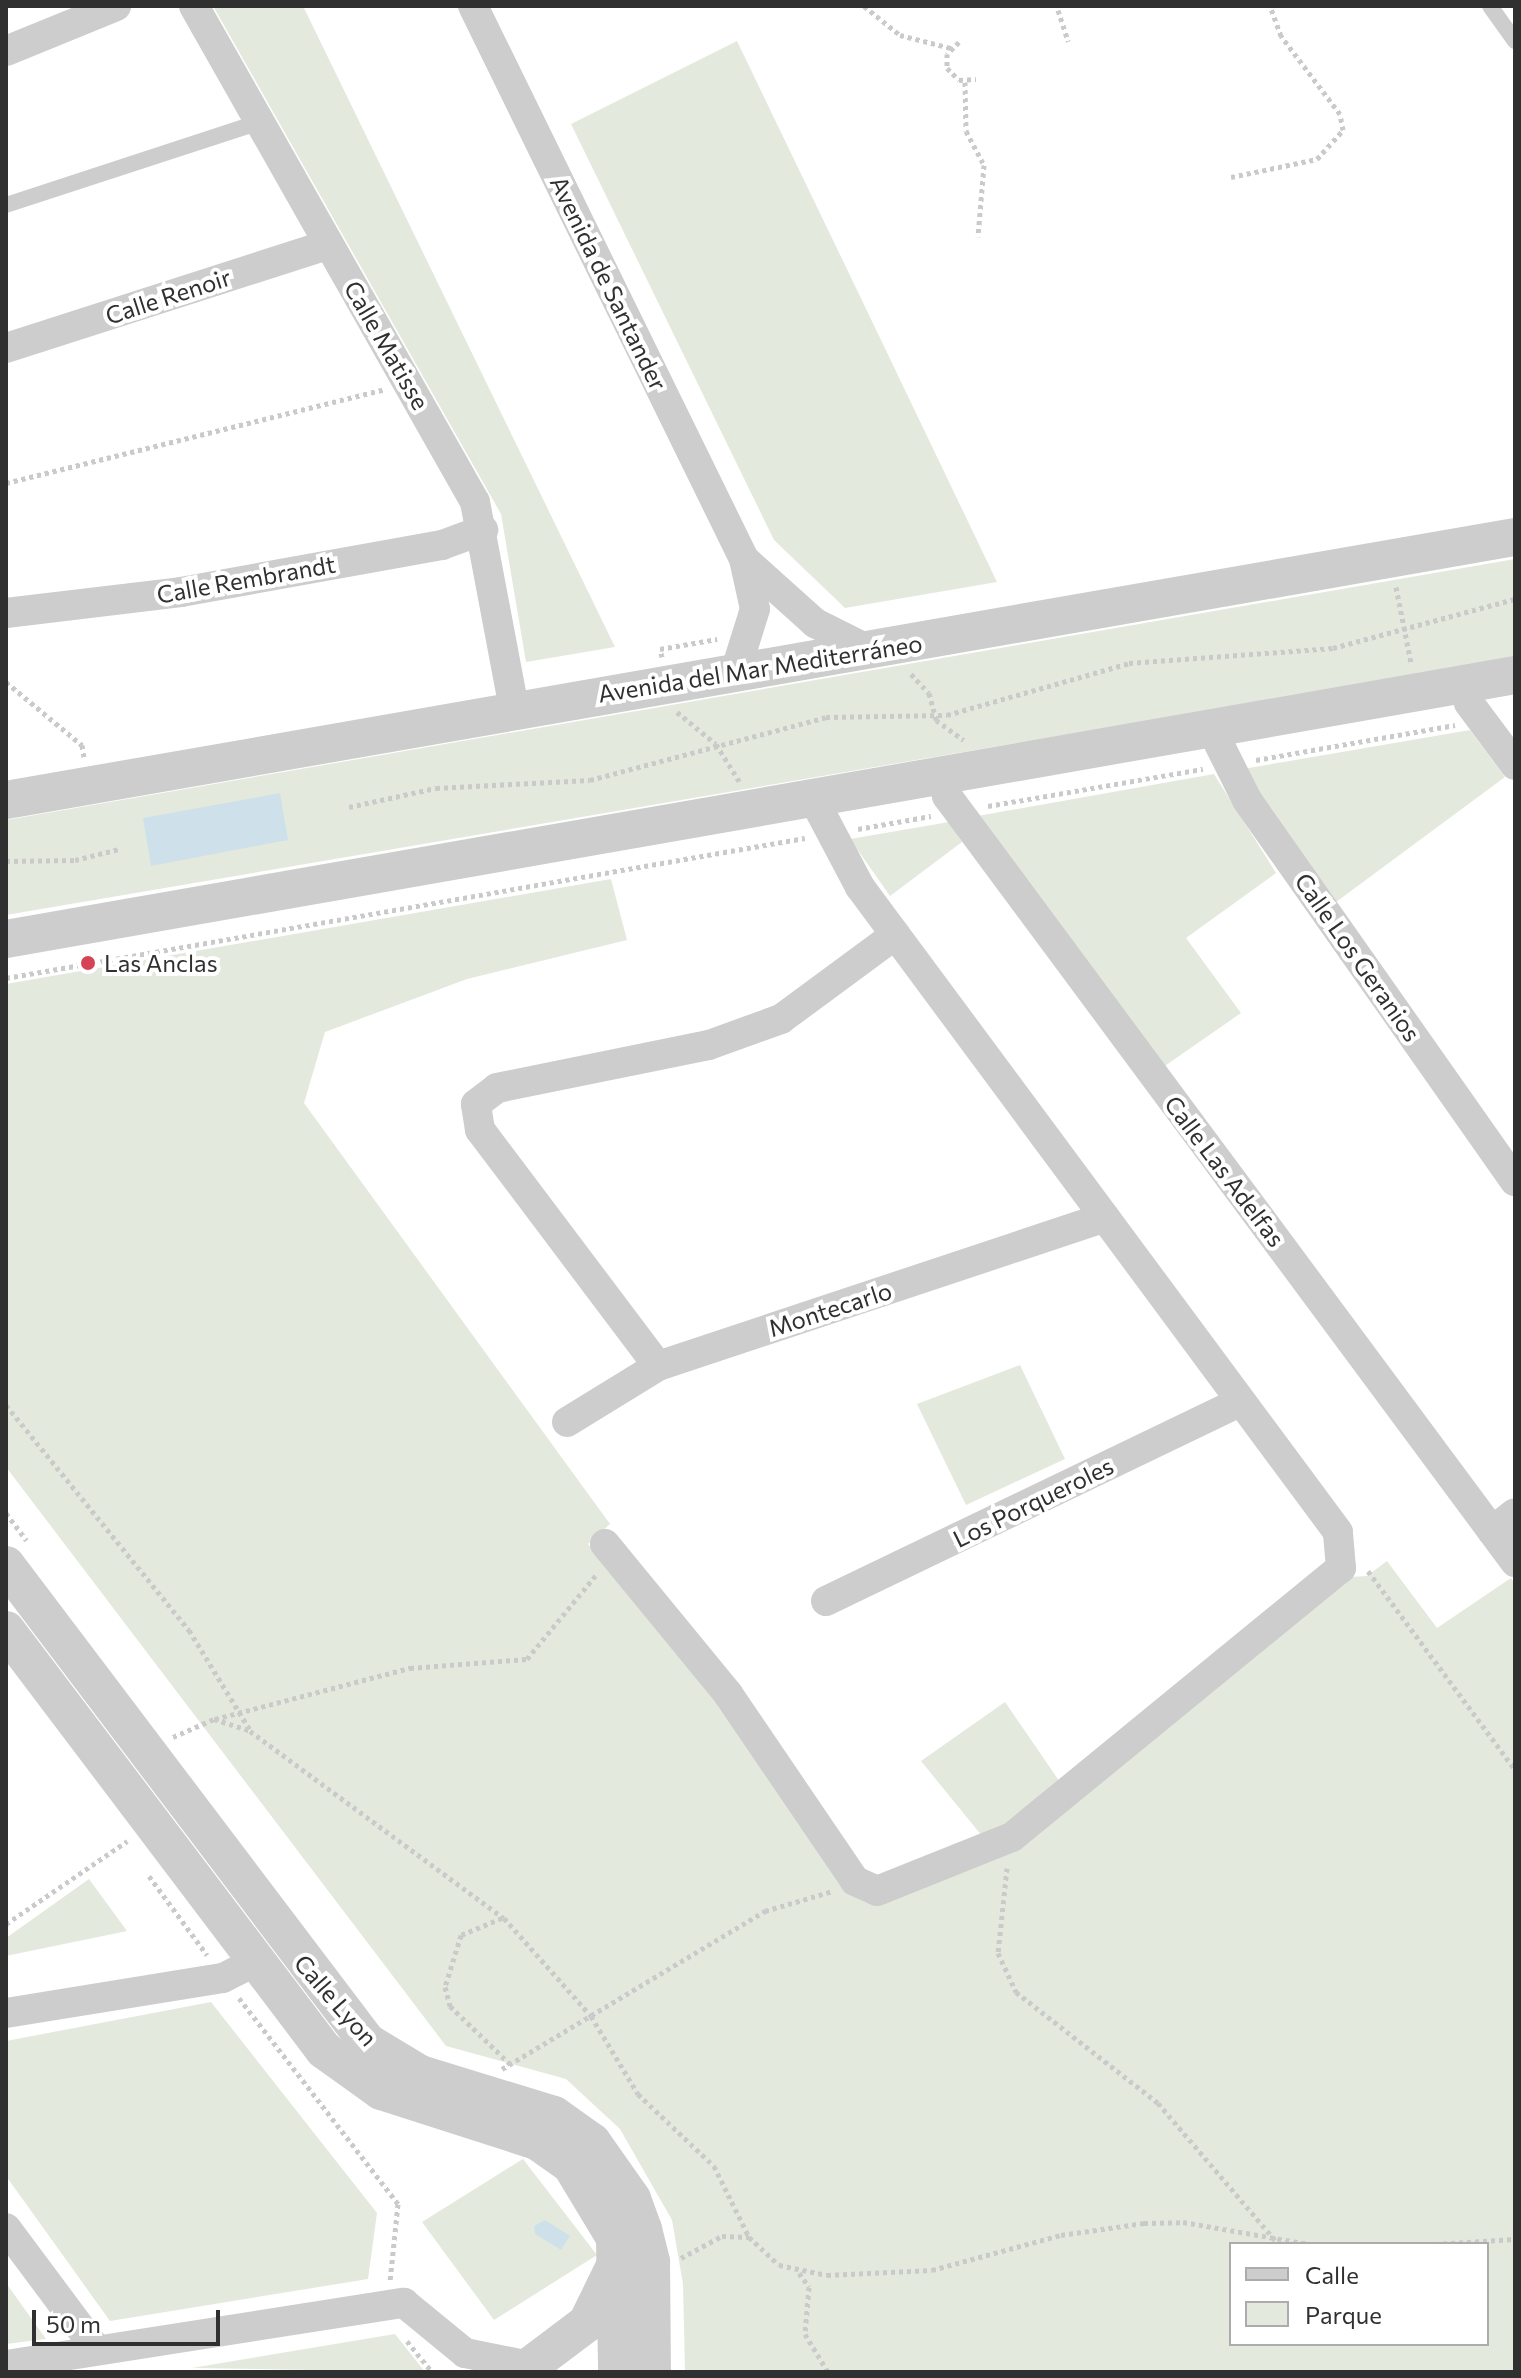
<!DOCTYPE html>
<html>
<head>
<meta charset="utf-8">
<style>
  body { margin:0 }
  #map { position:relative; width:1521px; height:2378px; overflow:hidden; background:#fff; font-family:Commissioner,sans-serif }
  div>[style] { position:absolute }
  .green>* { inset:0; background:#e4e9dd }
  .water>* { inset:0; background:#cee1ea }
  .path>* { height:5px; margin-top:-2.5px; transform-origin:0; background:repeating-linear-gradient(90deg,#cacaca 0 4px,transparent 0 8px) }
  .service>* { height:16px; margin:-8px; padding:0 8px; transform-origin:8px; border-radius:8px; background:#cdcdcd }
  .minor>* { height:30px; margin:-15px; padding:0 15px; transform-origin:15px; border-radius:15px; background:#cdcdcd }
  .tertiary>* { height:38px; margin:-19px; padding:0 19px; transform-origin:19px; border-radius:19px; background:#cdcdcd }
  .dots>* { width:22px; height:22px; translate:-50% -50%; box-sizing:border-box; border:4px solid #fff; border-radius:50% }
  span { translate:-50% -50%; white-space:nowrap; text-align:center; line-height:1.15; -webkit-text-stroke:8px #fff; paint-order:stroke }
  .street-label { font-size:24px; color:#303030 }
  .poi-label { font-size:24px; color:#303030 }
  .left { translate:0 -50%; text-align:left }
  .frame { position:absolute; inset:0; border:8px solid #303030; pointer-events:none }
  .legend { position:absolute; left:1229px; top:2242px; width:260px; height:104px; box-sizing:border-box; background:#fff; border:2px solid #acacac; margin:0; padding:10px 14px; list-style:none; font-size:24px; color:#303030 }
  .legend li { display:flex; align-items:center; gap:16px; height:40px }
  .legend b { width:40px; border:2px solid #acacac }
  .scale { position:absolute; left:32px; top:2310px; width:188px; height:36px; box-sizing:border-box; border:4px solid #303030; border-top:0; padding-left:10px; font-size:24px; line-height:28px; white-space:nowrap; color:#303030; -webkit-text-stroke:6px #fff; paint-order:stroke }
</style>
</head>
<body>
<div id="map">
  <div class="green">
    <i style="clip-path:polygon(213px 6px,303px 6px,615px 647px,526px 662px,501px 514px)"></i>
    <i style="clip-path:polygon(737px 41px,857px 290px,997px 582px,845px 608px,774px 540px,571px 124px)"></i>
    <i style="clip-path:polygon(1515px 559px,1515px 658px,6px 915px,6px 820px)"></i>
    <i style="clip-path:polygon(1470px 730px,1505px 777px,1332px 905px,1237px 770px)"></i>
    <i style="clip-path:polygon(1214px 774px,1276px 873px,1186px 938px,1241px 1013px,1159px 1070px,972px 817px)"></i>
    <i style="clip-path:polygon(949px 822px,962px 842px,890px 896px,850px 839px)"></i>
    <i style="clip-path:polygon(evenodd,611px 879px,627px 940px,467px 979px,325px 1032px,304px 1103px,610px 1524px,588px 1544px,732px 1716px,853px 1894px,1017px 1847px,1351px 1577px,1367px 1576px,1387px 1561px,1437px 1628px,1511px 1578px,1515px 1584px,1515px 2372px,685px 2372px,683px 2284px,672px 2220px,620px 2129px,566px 2079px,446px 2046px,6px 1467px,6px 984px,611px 879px,1231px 2244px,1487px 2244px,1487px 2344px,1231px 2344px,1231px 2244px)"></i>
    <i style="clip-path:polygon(1020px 1365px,1065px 1459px,966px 1505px,917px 1404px)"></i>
    <i style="clip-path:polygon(1005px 1702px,1062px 1785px,1021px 1819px,982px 1836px,921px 1761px)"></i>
    <i style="clip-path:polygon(89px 1879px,127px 1931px,6px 1956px,6px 1938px)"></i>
    <i style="clip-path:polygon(211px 2002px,377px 2213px,368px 2279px,110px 2321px,6px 2176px,6px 2041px)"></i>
    <i style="clip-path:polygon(523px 2159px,597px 2255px,494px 2320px,422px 2222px)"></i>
    <i style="clip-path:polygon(6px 2283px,46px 2339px,6px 2344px)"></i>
    <i style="clip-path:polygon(395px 2334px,425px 2372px,192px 2368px)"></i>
  </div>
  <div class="water">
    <i style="clip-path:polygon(280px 793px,288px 840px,151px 866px,143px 818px)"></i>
    <i style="clip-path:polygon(545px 2220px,570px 2236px,561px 2250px,535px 2234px,534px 2226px)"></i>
  </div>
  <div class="path">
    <i style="left:864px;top:6px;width:46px;rotate:38.9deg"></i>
    <i style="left:900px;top:35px;width:53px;rotate:14.3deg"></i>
    <i style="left:1058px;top:10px;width:33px;rotate:72deg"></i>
    <i style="left:959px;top:42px;width:17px;rotate:135deg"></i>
    <i style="left:947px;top:54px;width:14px;rotate:90deg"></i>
    <i style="left:947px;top:68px;width:17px;rotate:45deg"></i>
    <i style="left:959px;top:80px;width:17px;rotate:-3deg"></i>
    <i style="left:965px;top:82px;width:49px;rotate:88.8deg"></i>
    <i style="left:966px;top:131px;width:38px;rotate:62deg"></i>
    <i style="left:984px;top:165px;width:72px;rotate:94.8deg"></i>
    <i style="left:1231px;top:177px;width:88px;rotate:-11.8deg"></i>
    <i style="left:1317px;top:159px;width:39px;rotate:-48deg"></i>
    <i style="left:1343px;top:130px;width:16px;rotate:-101deg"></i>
    <i style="left:1340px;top:114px;width:98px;rotate:-127.1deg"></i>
    <i style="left:1281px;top:36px;width:32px;rotate:-110deg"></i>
    <i style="left:6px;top:483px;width:388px;rotate:-13.9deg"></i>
    <i style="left:1396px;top:587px;width:77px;rotate:78.8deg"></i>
    <i style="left:662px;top:657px;width:8px;rotate:-104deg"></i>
    <i style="left:660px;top:649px;width:58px;rotate:-10deg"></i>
    <i style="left:911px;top:674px;width:26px;rotate:47deg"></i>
    <i style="left:929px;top:693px;width:28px;rotate:75deg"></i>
    <i style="left:936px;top:720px;width:34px;rotate:36deg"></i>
    <i style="left:6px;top:682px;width:99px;rotate:39.7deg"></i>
    <i style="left:82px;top:745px;width:12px;rotate:81deg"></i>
    <i style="left:677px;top:712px;width:50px;rotate:39.4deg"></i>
    <i style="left:716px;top:744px;width:44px;rotate:58.1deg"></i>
    <i style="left:1256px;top:760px;width:202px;rotate:-10deg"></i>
    <i style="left:988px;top:806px;width:218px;rotate:-9.8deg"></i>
    <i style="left:349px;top:807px;width:89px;rotate:-12.3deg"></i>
    <i style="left:436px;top:788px;width:154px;rotate:-3deg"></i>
    <i style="left:590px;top:780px;width:244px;rotate:-14.9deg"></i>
    <i style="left:826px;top:717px;width:121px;rotate:-0.9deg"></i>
    <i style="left:947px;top:715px;width:189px;rotate:-15.9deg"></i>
    <i style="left:1129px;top:663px;width:205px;rotate:-4.2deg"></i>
    <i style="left:1333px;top:648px;width:188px;rotate:-15.1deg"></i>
    <i style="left:858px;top:829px;width:74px;rotate:-10.1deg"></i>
    <i style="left:6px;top:861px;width:69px;rotate:-0.8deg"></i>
    <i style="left:75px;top:860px;width:45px;rotate:-14deg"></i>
    <i style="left:6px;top:978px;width:811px;rotate:-9.94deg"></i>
    <i style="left:6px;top:1405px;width:290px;rotate:50.9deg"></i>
    <i style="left:189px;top:1630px;width:117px;rotate:58.6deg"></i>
    <i style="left:6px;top:1513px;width:34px;rotate:53deg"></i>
    <i style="left:1368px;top:1571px;width:247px;rotate:53.5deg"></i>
    <i style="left:215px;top:1719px;width:202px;rotate:-14.7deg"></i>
    <i style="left:410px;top:1668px;width:117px;rotate:-4.4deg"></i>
    <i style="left:527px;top:1659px;width:109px;rotate:-50.6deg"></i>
    <i style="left:173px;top:1737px;width:45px;rotate:-23.7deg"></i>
    <i style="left:214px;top:1719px;width:38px;rotate:18deg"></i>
    <i style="left:250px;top:1731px;width:315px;rotate:36.4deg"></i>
    <i style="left:504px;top:1918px;width:131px;rotate:48.4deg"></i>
    <i style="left:591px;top:2016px;width:91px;rotate:58.9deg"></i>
    <i style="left:638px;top:2094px;width:105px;rotate:43.5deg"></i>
    <i style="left:714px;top:2166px;width:79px;rotate:63.8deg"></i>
    <i style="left:749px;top:2237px;width:41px;rotate:43deg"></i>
    <i style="left:779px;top:2265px;width:49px;rotate:11.8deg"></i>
    <i style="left:827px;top:2275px;width:105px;rotate:-2.7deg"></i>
    <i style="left:932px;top:2270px;width:134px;rotate:-15.2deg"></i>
    <i style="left:1061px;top:2235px;width:84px;rotate:-8.2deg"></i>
    <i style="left:1144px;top:2223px;width:39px;rotate:-1deg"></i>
    <i style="left:1183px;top:2222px;width:128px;rotate:9.9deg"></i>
    <i style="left:1007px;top:1868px;width:85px;rotate:96deg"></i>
    <i style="left:998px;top:1953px;width:43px;rotate:65.2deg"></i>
    <i style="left:1016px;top:1992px;width:180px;rotate:38deg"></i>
    <i style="left:1158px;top:2103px;width:182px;rotate:49.5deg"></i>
    <i style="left:149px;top:1876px;width:98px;rotate:53.7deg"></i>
    <i style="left:502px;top:1918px;width:44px;rotate:157.5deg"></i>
    <i style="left:461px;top:1935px;width:54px;rotate:107.1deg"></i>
    <i style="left:445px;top:1987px;width:20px;rotate:75deg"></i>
    <i style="left:450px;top:2006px;width:85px;rotate:44deg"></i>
    <i style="left:6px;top:1924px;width:147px;rotate:-34.4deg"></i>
    <i style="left:239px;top:1998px;width:260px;rotate:52.3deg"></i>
    <i style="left:398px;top:2204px;width:77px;rotate:95.9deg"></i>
    <i style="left:502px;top:2069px;width:307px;rotate:-31deg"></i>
    <i style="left:765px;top:1911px;width:71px;rotate:-16.4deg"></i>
    <i style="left:1435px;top:2244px;width:80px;rotate:-3.6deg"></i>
    <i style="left:681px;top:2258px;width:47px;rotate:-28.2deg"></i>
    <i style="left:722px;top:2236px;width:27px;rotate:2deg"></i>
    <i style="left:799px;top:2273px;width:17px;rotate:54deg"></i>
    <i style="left:809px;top:2287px;width:47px;rotate:94.9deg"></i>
    <i style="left:805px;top:2334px;width:44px;rotate:58.8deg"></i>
    <i style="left:407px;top:2341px;width:40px;rotate:51deg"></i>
  </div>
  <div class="service">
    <i style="left:1490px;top:6px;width:43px;rotate:54.5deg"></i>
    <i style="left:6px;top:205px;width:267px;rotate:-18.1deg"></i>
  </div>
  <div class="minor">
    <i style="left:194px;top:6px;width:570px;rotate:60.47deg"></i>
    <i style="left:475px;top:502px;width:210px;rotate:79.3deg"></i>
    <i style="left:473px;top:6px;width:616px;rotate:63.89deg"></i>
    <i style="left:744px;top:559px;width:51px;rotate:77.6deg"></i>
    <i style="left:755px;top:609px;width:67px;rotate:107.4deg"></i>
    <i style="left:6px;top:51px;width:119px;rotate:-22.2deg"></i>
    <i style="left:6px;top:348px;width:339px;rotate:-17.8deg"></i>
    <i style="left:746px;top:561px;width:93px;rotate:41.9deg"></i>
    <i style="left:815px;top:623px;width:63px;rotate:26.6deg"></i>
    <i style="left:6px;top:613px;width:176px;rotate:-6.8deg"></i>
    <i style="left:181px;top:592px;width:265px;rotate:-10.2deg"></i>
    <i style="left:442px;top:545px;width:44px;rotate:-20.1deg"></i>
    <i style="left:1465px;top:684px;width:19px;rotate:78deg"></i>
    <i style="left:1469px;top:703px;width:77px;rotate:53.4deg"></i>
    <i style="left:1211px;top:728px;width:80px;rotate:63.4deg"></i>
    <i style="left:1247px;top:800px;width:466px;rotate:54.9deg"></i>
    <i style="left:942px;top:777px;width:20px;rotate:75deg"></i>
    <i style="left:947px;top:796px;width:954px;rotate:53.44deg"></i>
    <i style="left:658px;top:1366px;width:296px;rotate:-127deg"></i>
    <i style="left:480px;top:1130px;width:26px;rotate:-99deg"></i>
    <i style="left:476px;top:1104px;width:26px;rotate:-37deg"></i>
    <i style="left:497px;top:1088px;width:216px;rotate:-11.5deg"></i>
    <i style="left:709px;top:1045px;width:77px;rotate:-19.9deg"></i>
    <i style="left:781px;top:1019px;width:142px;rotate:-36.4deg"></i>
    <i style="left:567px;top:1422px;width:107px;rotate:-31.6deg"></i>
    <i style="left:658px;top:1366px;width:471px;rotate:-18.4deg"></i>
    <i style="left:1492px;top:1531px;width:29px;rotate:-38deg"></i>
    <i style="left:605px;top:1544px;width:194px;rotate:50.6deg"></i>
    <i style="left:728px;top:1694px;width:226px;rotate:55.8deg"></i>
    <i style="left:855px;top:1881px;width:24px;rotate:24deg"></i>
    <i style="left:877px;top:1891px;width:145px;rotate:-21.8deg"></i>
    <i style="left:1012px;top:1837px;width:425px;rotate:-39.3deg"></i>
    <i style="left:1341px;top:1568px;width:36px;rotate:-95deg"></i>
    <i style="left:1338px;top:1532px;width:803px;rotate:-126.54deg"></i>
    <i style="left:860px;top:887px;width:101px;rotate:-117.8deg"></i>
    <i style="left:826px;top:1601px;width:459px;rotate:-25.7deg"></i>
    <i style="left:6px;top:2013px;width:220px;rotate:-9.2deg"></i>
    <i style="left:223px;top:1978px;width:36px;rotate:-27deg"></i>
    <i style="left:6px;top:2228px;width:152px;rotate:53.3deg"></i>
    <i style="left:6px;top:2365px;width:403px;rotate:-8.9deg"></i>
    <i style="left:404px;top:2303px;width:79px;rotate:39.3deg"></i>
    <i style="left:465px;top:2353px;width:66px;rotate:11.3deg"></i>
  </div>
  <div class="tertiary">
    <i style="left:6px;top:800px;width:1532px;rotate:-9.89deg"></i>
    <i style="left:6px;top:939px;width:1532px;rotate:-9.92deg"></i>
    <i style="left:6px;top:1565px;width:598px;rotate:52.88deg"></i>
    <i style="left:367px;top:2042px;width:62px;rotate:31.1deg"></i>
    <i style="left:420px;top:2074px;width:140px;rotate:17deg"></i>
    <i style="left:554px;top:2115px;width:47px;rotate:35.4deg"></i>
    <i style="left:592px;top:2142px;width:70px;rotate:54.9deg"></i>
    <i style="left:632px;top:2199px;width:32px;rotate:70deg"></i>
    <i style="left:643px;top:2229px;width:34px;rotate:76deg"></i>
    <i style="left:651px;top:2262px;width:110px;rotate:89.5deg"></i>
    <i style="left:6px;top:1630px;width:527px;rotate:52.87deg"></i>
    <i style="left:324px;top:2050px;width:70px;rotate:35.7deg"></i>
    <i style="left:381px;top:2091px;width:164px;rotate:17.8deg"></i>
    <i style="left:537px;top:2141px;width:42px;rotate:35.2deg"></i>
    <i style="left:571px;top:2165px;width:85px;rotate:58.9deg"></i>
    <i style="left:615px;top:2238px;width:134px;rotate:89.1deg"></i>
    <i style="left:530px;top:2366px;width:71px;rotate:-37deg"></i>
    <i style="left:587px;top:2323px;width:61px;rotate:-63.9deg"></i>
  </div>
  <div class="dots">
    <i style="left:88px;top:963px;background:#d74356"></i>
  </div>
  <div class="street-label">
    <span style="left:609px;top:283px;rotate:64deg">Avenida de Santander</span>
    <span style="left:168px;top:296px;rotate:-18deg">Calle Renoir</span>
    <span style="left:387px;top:345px;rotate:60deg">Calle Matisse</span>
    <span style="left:246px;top:579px;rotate:-10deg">Calle Rembrandt</span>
    <span style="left:760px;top:668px;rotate:-9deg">Avenida del Mar Mediterráneo</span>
    <span style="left:1358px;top:957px;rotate:55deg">Calle Los Geranios</span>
    <span style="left:1225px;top:1171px;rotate:53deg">Calle Las Adelfas</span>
    <span style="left:830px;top:1309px;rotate:-18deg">Montecarlo</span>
    <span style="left:1033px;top:1502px;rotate:-26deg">Los Porqueroles</span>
    <span style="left:336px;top:2000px;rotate:49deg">Calle Lyon</span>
  </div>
  <div class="poi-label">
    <span class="left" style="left:104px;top:963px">Las Anclas</span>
  </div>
  <div class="frame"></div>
  <ul class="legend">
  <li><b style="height:10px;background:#cdcdcd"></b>Calle</li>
  <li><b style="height:22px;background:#e4e9dd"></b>Parque</li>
  </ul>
  <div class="scale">50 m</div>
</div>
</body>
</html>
